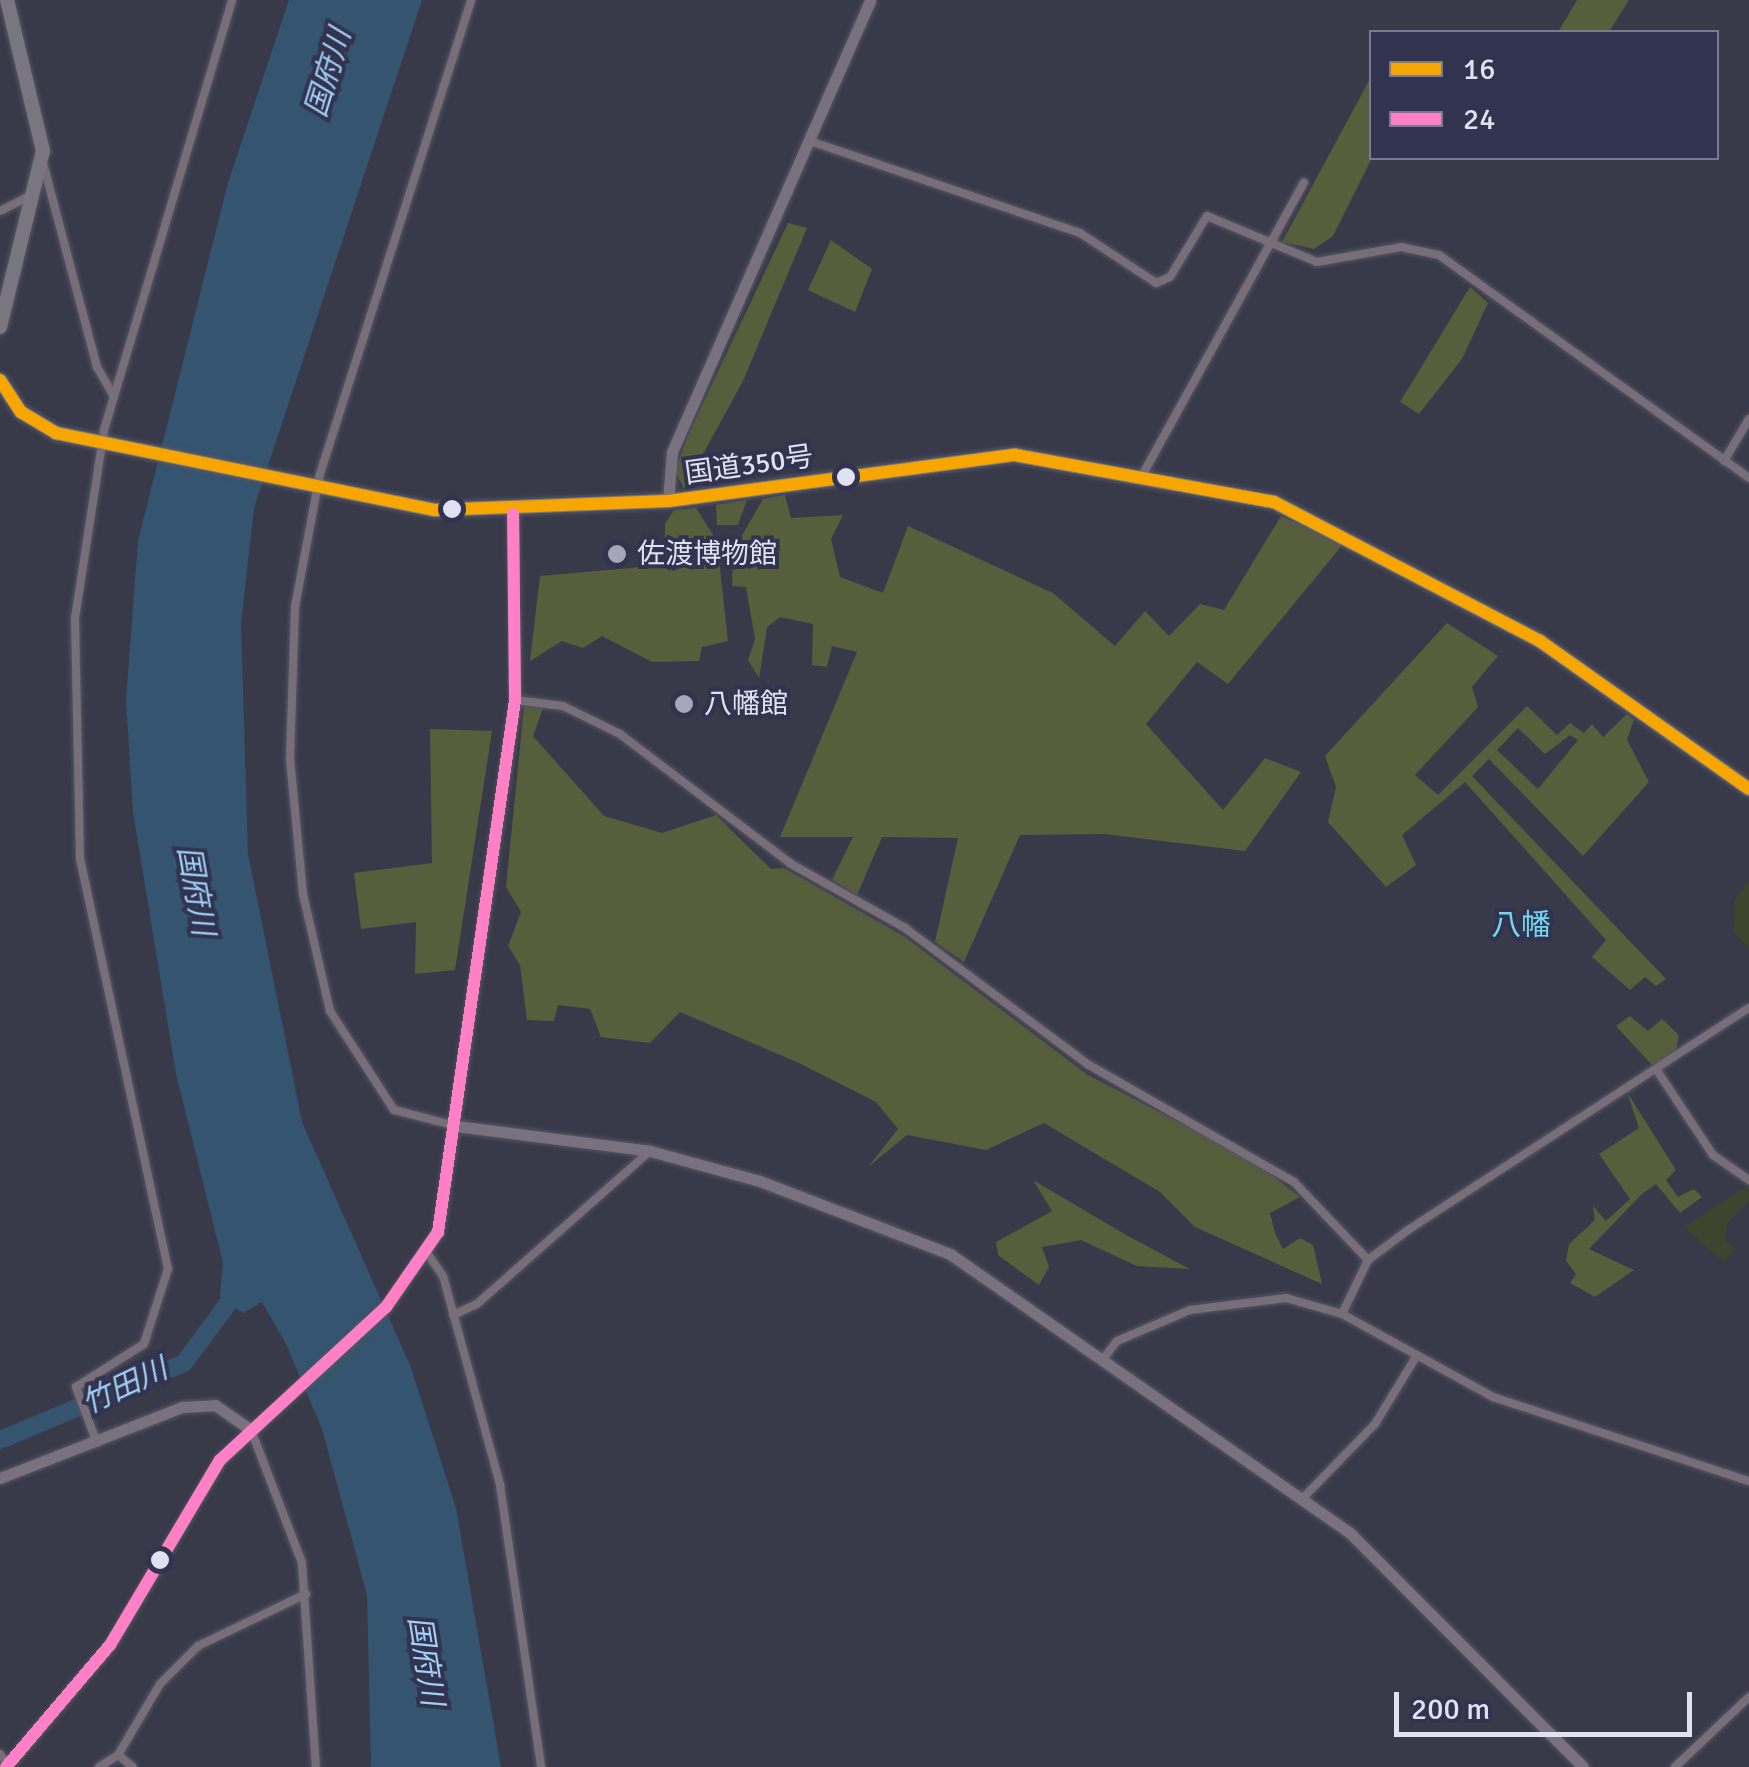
<!DOCTYPE html>
<html>
<head>
<meta charset="utf-8">
<style>
  body { margin:0 }
  #map { position:relative; width:1749px; height:1767px; overflow:hidden; background:#383a49; font-family:Signika,"Noto Sans JP",sans-serif }
  div>[style] { position:absolute }
  .green>* { inset:0; background:#3f442e }
  .forest>* { inset:0; background:#575e3c }
  .water>* { inset:0; background:#34546f }
  .river>* { height:18px; margin:-9px; padding:0 9px; transform-origin:9px; border-radius:9px; background:#34546f }
  .roads { filter:drop-shadow(0 0 2px #555663) drop-shadow(0 0 2px #555663) }
  .street>* { height:8px; margin:-4px; padding:0 4px; transform-origin:4px; border-radius:4px; background:#776e79 }
  .secondary>* { height:11px; margin:-5.5px; padding:0 5.5px; transform-origin:5.5px; border-radius:5.5px; background:#79717d }
  .highway>* { height:14px; margin:-7px; padding:0 7px; transform-origin:7px; border-radius:7px; background:#7a7680 }
  .bus-1>* { height:12px; margin:-6px; padding:0 6px; transform-origin:6px; border-radius:6px; background:#f7a600 }
  .bus-2>* { height:12px; margin:-6px; padding:0 6px; transform-origin:6px; border-radius:6px; background:#ff80c5 }
  .dots>* { width:28px; height:28px; translate:-50% -50%; box-sizing:border-box; border:5px solid #32344f; border-radius:50% }
  span { translate:-50% -50%; white-space:nowrap; text-align:center; line-height:1.15; -webkit-text-stroke:8px #32344f; paint-order:stroke }
  .street-label { font-size:28px; color:#e0e2f4 }
  .poi-label { font-size:28px; color:#e0e2f4 }
  .left { translate:0 -50%; text-align:left }
  .water-label { font-size:30px; color:#a1d0f7; font-style:italic }
  .neighbourhood-label { font-size:30px; color:#73d6f1 }
  .legend { position:absolute; left:1369px; top:30px; width:350px; height:130px; box-sizing:border-box; background:#32344f; border:2px solid #787a91; margin:0; padding:12px 18px; list-style:none; font-size:30px; color:#e0e2f4 }
  .legend li { display:flex; align-items:center; gap:20px; height:50px }
  .legend b { width:50px; border:2px solid #787a91 }
  .scale { position:absolute; left:1394px; top:1692px; width:298px; height:45px; box-sizing:border-box; border:5px solid #e0e2f4; border-top:0; padding-left:12px; font-size:30px; line-height:35px; white-space:nowrap; color:#e0e2f4; -webkit-text-stroke:8px #32344f; paint-order:stroke }
</style>
</head>
<body>
<div id="map">
  <div class="green">
    <i style="clip-path:polygon(1749px 881px,1749px 948px,1734px 933px,1735px 899px)"></i>
    <i style="clip-path:polygon(1749px 1185px,1749px 1201px,1727px 1224px,1725px 1240px,1735px 1248px,1724px 1262px,1684px 1227px)"></i>
  </div>
  <div class="forest">
    <i style="clip-path:polygon(1577px 0,1629px 0,1609px 32px,1558px 32px)"></i>
    <i style="clip-path:polygon(1371px 77px,1372px 158px,1333px 236px,1314px 249px,1282px 242px)"></i>
    <i style="clip-path:polygon(788px 223px,807px 228px,743px 381px,684px 489px,675px 471px,688px 435px)"></i>
    <i style="clip-path:polygon(831px 240px,872px 269px,855px 312px,808px 290px)"></i>
    <i style="clip-path:polygon(1470px 287px,1488px 303px,1462px 359px,1419px 414px,1400px 402px)"></i>
    <i style="clip-path:polygon(785px 495px,791px 518px,843px 515px,831px 539px,840px 577px,883px 593px,908px 526px,1053px 593px,1115px 646px,1145px 611px,1169px 636px,1200px 604px,1224px 610px,1281px 516px,1344px 543px,1228px 684px,1197px 662px,1146px 724px,1223px 810px,1265px 758px,1301px 772px,1245px 851px,1104px 834px,1020px 835px,964px 962px,935px 942px,958px 838px,882px 837px,857px 895px,832px 880px,853px 837px,780px 837px,857px 652px,832px 646px,827px 667px,812px 665px,813px 624px,780px 617px,767px 627px,759px 678px,748px 660px,755px 639px,746px 587px,732px 586px,733px 551px,763px 499px)"></i>
    <i style="clip-path:polygon(747px 500px,738px 525px,717px 525px,716px 505px)"></i>
    <i style="clip-path:polygon(696px 508px,717px 541px,728px 641px,702px 647px,699px 661px,652px 662px,602px 636px,583px 648px,562px 641px,530px 661px,540px 576px,665px 565px,665px 524px,674px 510px)"></i>
    <i style="clip-path:polygon(evenodd,1447px 623px,1498px 656px,1472px 687px,1478px 707px,1415px 775px,1438px 795px,1527px 706px,1557px 735px,1570px 723px,1584px 733px,1592px 724px,1603px 737px,1627px 714px,1634px 720px,1627px 740px,1649px 782px,1583px 856px,1489px 759px,1472px 776px,1666px 979px,1656px 986px,1645px 977px,1630px 990px,1592px 957px,1606px 940px,1465px 782px,1402px 835px,1416px 865px,1386px 887px,1328px 822px,1336px 787px,1325px 756px,1447px 623px,1518px 728px,1545px 754px,1570px 735px,1578px 740px,1538px 789px,1497px 750px,1518px 728px)"></i>
    <i style="clip-path:polygon(524px 706px,543px 708px,533px 736px,604px 816px,662px 833px,716px 815px,771px 869px,784px 868px,905px 937px,1088px 1075px,1252px 1160px,1300px 1197px,1270px 1213px,1275px 1233px,1283px 1249px,1300px 1238px,1313px 1245px,1322px 1284px,1195px 1227px,1160px 1192px,1044px 1123px,986px 1150px,907px 1135px,868px 1167px,898px 1129px,876px 1102px,799px 1063px,680px 1012px,650px 1043px,601px 1037px,590px 1009px,558px 1005px,554px 1021px,527px 1020px,520px 965px,508px 946px,521px 912px,506px 887px)"></i>
    <i style="clip-path:polygon(430px 729px,492px 731px,455px 970px,415px 974px,416px 922px,361px 929px,354px 873px,432px 863px)"></i>
    <i style="clip-path:polygon(1630px 1016px,1648px 1031px,1662px 1019px,1679px 1035px,1676px 1052px,1652px 1065px,1616px 1026px)"></i>
    <i style="clip-path:polygon(1627px 1092px,1676px 1170px,1666px 1180px,1678px 1197px,1694px 1189px,1702px 1197px,1680px 1213px,1656px 1184px,1642px 1194px,1589px 1249px,1634px 1270px,1595px 1297px,1570px 1283px,1576px 1274px,1566px 1261px,1569px 1244px,1595px 1220px,1593px 1206px,1606px 1221px,1630px 1199px,1599px 1154px,1639px 1128px)"></i>
    <i style="clip-path:polygon(1033px 1180px,1128px 1236px,1190px 1269px,1137px 1266px,1081px 1240px,1042px 1247px,1049px 1267px,1039px 1285px,998px 1255px,996px 1242px,1052px 1211px)"></i>
  </div>
  <div class="water">
    <i style="clip-path:polygon(289px 0,422px 0,254px 508px,241px 623px,248px 854px,302px 1122px,410px 1365px,456px 1508px,501px 1767px,371px 1767px,367px 1595px,322px 1429px,286px 1344px,262px 1302px,243px 1313px,220px 1297px,223px 1263px,176px 1074px,133px 812px,126px 700px,138px 541px,228px 183px)"></i>
  </div>
  <div class="river">
    <i style="left:0;top:1440px;width:199px;rotate:-22.7deg"></i>
    <i style="left:184px;top:1363px;width:96px;rotate:-53.5deg"></i>
  </div>
  <div class="roads">
    <div class="street">
      <i style="left:813px;top:142px;width:282px;rotate:18.8deg"></i>
      <i style="left:1080px;top:233px;width:91px;rotate:33.3deg"></i>
      <i style="left:1156px;top:283px;width:15px;rotate:-23deg"></i>
      <i style="left:1170px;top:277px;width:71px;rotate:-58.8deg"></i>
      <i style="left:1207px;top:216px;width:119px;rotate:22.7deg"></i>
      <i style="left:1317px;top:262px;width:85px;rotate:-10.1deg"></i>
      <i style="left:1401px;top:247px;width:39px;rotate:12deg"></i>
      <i style="left:1439px;top:255px;width:382px;rotate:35.7deg"></i>
      <i style="left:42px;top:159px;width:215px;rotate:75.2deg"></i>
      <i style="left:97px;top:367px;width:32px;rotate:60deg"></i>
      <i style="left:0;top:211px;width:34px;rotate:-27deg"></i>
      <i style="left:1724px;top:461px;width:49px;rotate:-59.2deg"></i>
      <i style="left:1143px;top:474px;width:333px;rotate:-61.1deg"></i>
      <i style="left:515px;top:700px;width:48px;rotate:7.1deg"></i>
      <i style="left:563px;top:706px;width:64px;rotate:26.2deg"></i>
      <i style="left:620px;top:734px;width:215px;rotate:37.2deg"></i>
      <i style="left:791px;top:864px;width:131px;rotate:29.3deg"></i>
      <i style="left:905px;top:928px;width:229px;rotate:36.7deg"></i>
      <i style="left:1089px;top:1065px;width:236px;rotate:29.7deg"></i>
      <i style="left:1294px;top:1182px;width:108px;rotate:46.5deg"></i>
      <i style="left:1656px;top:1069px;width:103px;rotate:56.5deg"></i>
      <i style="left:1713px;top:1155px;width:44px;rotate:34.8deg"></i>
      <i style="left:456px;top:1126px;width:64px;rotate:-165.5deg"></i>
      <i style="left:394px;top:1110px;width:118px;rotate:-122.9deg"></i>
      <i style="left:330px;top:1011px;width:120px;rotate:-103deg"></i>
      <i style="left:303px;top:894px;width:137px;rotate:-95.5deg"></i>
      <i style="left:290px;top:758px;width:151px;rotate:-88.1deg"></i>
      <i style="left:295px;top:607px;width:135px;rotate:-79.4deg"></i>
      <i style="left:320px;top:474px;width:497px;rotate:-72.3deg"></i>
      <i style="left:428px;top:1254px;width:27px;rotate:56deg"></i>
      <i style="left:443px;top:1276px;width:217px;rotate:74.7deg"></i>
      <i style="left:500px;top:1485px;width:285px;rotate:81.7deg"></i>
      <i style="left:1342px;top:1314px;width:60px;rotate:-64.3deg"></i>
      <i style="left:1368px;top:1260px;width:50px;rotate:-36.9deg"></i>
      <i style="left:1408px;top:1230px;width:407px;rotate:-33.1deg"></i>
      <i style="left:453px;top:1315px;width:26px;rotate:-25deg"></i>
      <i style="left:477px;top:1304px;width:231px;rotate:-41.5deg"></i>
      <i style="left:1103px;top:1359px;width:23px;rotate:-52deg"></i>
      <i style="left:1117px;top:1341px;width:79px;rotate:-23deg"></i>
      <i style="left:1190px;top:1310px;width:97px;rotate:-7.1deg"></i>
      <i style="left:1286px;top:1298px;width:58px;rotate:15.9deg"></i>
      <i style="left:1342px;top:1314px;width:172px;rotate:28.8deg"></i>
      <i style="left:1493px;top:1397px;width:269px;rotate:18.2deg"></i>
      <i style="left:251px;top:1430px;width:142px;rotate:69deg"></i>
      <i style="left:302px;top:1563px;width:204px;rotate:86.1deg"></i>
      <i style="left:97px;top:1443px;width:60px;rotate:-110.6deg"></i>
      <i style="left:76px;top:1387px;width:80px;rotate:-32.3deg"></i>
      <i style="left:144px;top:1344px;width:79px;rotate:-72.3deg"></i>
      <i style="left:168px;top:1269px;width:420px;rotate:-102.1deg"></i>
      <i style="left:80px;top:858px;width:240px;rotate:-91.2deg"></i>
      <i style="left:75px;top:618px;width:190px;rotate:-81.2deg"></i>
      <i style="left:104px;top:430px;width:449px;rotate:-73.4deg"></i>
      <i style="left:1302px;top:1499px;width:105px;rotate:-45.8deg"></i>
      <i style="left:1375px;top:1424px;width:75px;rotate:-58.6deg"></i>
      <i style="left:0;top:1754px;width:12px;rotate:55deg"></i>
      <i style="left:118px;top:1755px;width:19px;rotate:39deg"></i>
      <i style="left:99px;top:1767px;width:22px;rotate:-32deg"></i>
      <i style="left:118px;top:1755px;width:82px;rotate:-59.4deg"></i>
      <i style="left:160px;top:1684px;width:54px;rotate:-45deg"></i>
      <i style="left:198px;top:1646px;width:120px;rotate:-25.7deg"></i>
      <i style="left:1675px;top:1767px;width:102px;rotate:-43.4deg"></i>
    </div>
    <div class="secondary">
      <i style="left:668px;top:501px;width:49px;rotate:-85.3deg"></i>
      <i style="left:672px;top:452px;width:493px;rotate:-66.3deg"></i>
      <i style="left:456px;top:1126px;width:196px;rotate:7.3deg"></i>
      <i style="left:650px;top:1151px;width:114px;rotate:15.3deg"></i>
      <i style="left:760px;top:1181px;width:204px;rotate:21deg"></i>
      <i style="left:950px;top:1254px;width:488px;rotate:34.9deg"></i>
      <i style="left:1350px;top:1533px;width:330px;rotate:45.1deg"></i>
      <i style="left:0;top:1478px;width:195px;rotate:-21.3deg"></i>
      <i style="left:182px;top:1407px;width:33px;rotate:-3deg"></i>
      <i style="left:215px;top:1405px;width:44px;rotate:34.8deg"></i>
      <i style="left:6px;top:1767px;width:160px;rotate:-49.6deg"></i>
      <i style="left:110px;top:1645px;width:215px;rotate:-59.3deg"></i>
      <i style="left:220px;top:1460px;width:226px;rotate:-42.7deg"></i>
      <i style="left:386px;top:1307px;width:91px;rotate:-55.3deg"></i>
      <i style="left:438px;top:1232px;width:538px;rotate:-81.76deg"></i>
      <i style="left:515px;top:700px;width:186px;rotate:-90.6deg"></i>
    </div>
    <div class="highway">
      <i style="left:0;top:327px;width:181px;rotate:-76.3deg"></i>
      <i style="left:43px;top:151px;width:155px;rotate:-103.4deg"></i>
      <i style="left:0;top:380px;width:38px;rotate:57deg"></i>
      <i style="left:21px;top:412px;width:41px;rotate:31deg"></i>
      <i style="left:56px;top:433px;width:386px;rotate:11.5deg"></i>
      <i style="left:434px;top:510px;width:234px;rotate:-2.2deg"></i>
      <i style="left:668px;top:501px;width:350px;rotate:-7.6deg"></i>
      <i style="left:1015px;top:455px;width:263px;rotate:10.3deg"></i>
      <i style="left:1274px;top:502px;width:300px;rotate:27.6deg"></i>
      <i style="left:1540px;top:641px;width:256px;rotate:35.3deg"></i>
    </div>
  </div>
  <div class="bus-1">
    <i style="left:0;top:380px;width:38px;rotate:57deg"></i>
    <i style="left:21px;top:412px;width:41px;rotate:31deg"></i>
    <i style="left:56px;top:433px;width:386px;rotate:11.5deg"></i>
    <i style="left:434px;top:510px;width:234px;rotate:-2.2deg"></i>
    <i style="left:668px;top:501px;width:350px;rotate:-7.6deg"></i>
    <i style="left:1015px;top:455px;width:263px;rotate:10.3deg"></i>
    <i style="left:1274px;top:502px;width:300px;rotate:27.6deg"></i>
    <i style="left:1540px;top:641px;width:256px;rotate:35.3deg"></i>
  </div>
  <div class="bus-2">
    <i style="left:6px;top:1767px;width:160px;rotate:-49.6deg"></i>
    <i style="left:110px;top:1645px;width:215px;rotate:-59.3deg"></i>
    <i style="left:220px;top:1460px;width:226px;rotate:-42.7deg"></i>
    <i style="left:386px;top:1307px;width:91px;rotate:-55.3deg"></i>
    <i style="left:438px;top:1232px;width:538px;rotate:-81.76deg"></i>
    <i style="left:515px;top:700px;width:186px;rotate:-90.6deg"></i>
  </div>
  <div class="dots">
    <i style="left:846px;top:477px;background:#e0e2f4"></i>
    <i style="left:452px;top:509px;background:#e0e2f4"></i>
    <i style="left:617px;top:554px;background:#a5a7b8"></i>
    <i style="left:684px;top:704px;background:#a5a7b8"></i>
    <i style="left:160px;top:1560px;background:#e0e2f4"></i>
  </div>
  <div class="street-label">
    <span style="left:749px;top:465px;rotate:-8deg">国道350号</span>
  </div>
  <div class="poi-label">
    <span class="left" style="left:637px;top:554px">佐渡博物館</span>
    <span class="left" style="left:704px;top:704px">八幡館</span>
  </div>
  <div class="water-label">
    <span style="left:329px;top:73px;rotate:-73deg">国府川</span>
    <span style="left:195px;top:891px;rotate:80deg">国府川</span>
    <span style="left:125px;top:1387px;rotate:-25deg">竹田川</span>
    <span style="left:425px;top:1661px;rotate:81deg">国府川</span>
  </div>
  <div class="neighbourhood-label">
    <span style="left:1521px;top:926px">八幡</span>
  </div>
  <ul class="legend">
  <li><b style="height:12px;background:#f7a600"></b>16</li>
  <li><b style="height:12px;background:#ff80c5"></b>24</li>
  </ul>
  <div class="scale">200 m</div>
</div>
</body>
</html>
